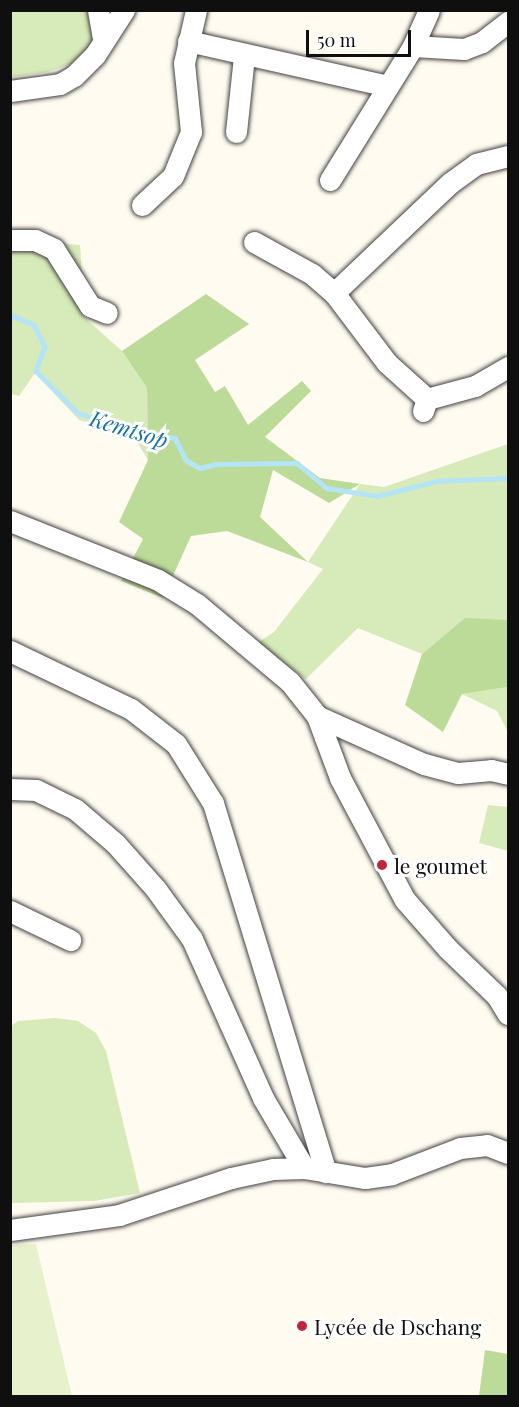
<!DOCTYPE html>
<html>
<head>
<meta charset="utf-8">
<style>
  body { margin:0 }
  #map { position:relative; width:519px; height:1407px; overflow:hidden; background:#fffbf0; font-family:"Playfair Display",serif }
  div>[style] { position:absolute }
  .green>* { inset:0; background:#d7eab9 }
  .forest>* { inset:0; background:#bcdb98 }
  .pitch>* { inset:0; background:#e7f1cb }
  .stream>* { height:4.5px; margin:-2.25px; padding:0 2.25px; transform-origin:2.25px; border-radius:2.25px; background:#b4e4f7 }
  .roads { filter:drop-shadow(0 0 2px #424242) drop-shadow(0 0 2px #424242) }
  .minor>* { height:21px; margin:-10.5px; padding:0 10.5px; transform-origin:10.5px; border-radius:10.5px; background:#fff }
  .dots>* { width:16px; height:16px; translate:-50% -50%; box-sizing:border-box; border:3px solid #fff; border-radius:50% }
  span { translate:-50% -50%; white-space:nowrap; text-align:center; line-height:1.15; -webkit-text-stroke:6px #fff; paint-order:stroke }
  .poi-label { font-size:21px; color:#0f0f0f }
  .left { translate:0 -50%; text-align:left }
  .water-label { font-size:22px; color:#1671a2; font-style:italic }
  .frame { position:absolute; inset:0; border:12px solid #0f0f0f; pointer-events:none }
  .scale { position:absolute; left:306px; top:30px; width:105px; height:27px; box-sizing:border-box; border:3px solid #0f0f0f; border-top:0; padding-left:8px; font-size:18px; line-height:21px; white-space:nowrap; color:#0f0f0f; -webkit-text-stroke:4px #fff; paint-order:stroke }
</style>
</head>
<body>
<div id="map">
  <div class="green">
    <i style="clip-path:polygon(10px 11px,118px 11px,76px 62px,48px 72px,11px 77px)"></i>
    <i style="clip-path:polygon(10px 239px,80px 245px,85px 318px,122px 351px,147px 388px,148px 460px,132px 434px,79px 420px,35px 373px,19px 396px,11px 394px)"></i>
    <i style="clip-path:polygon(508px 444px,508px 620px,465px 619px,422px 654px,358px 628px,306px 679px,257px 643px,274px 632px,323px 569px,308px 562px,360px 484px,384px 487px)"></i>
    <i style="clip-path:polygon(508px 687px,508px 732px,497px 711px,462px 694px)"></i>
    <i style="clip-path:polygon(488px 805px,508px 807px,508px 851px,479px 843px)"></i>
    <i style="clip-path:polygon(55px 1018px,78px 1021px,96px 1033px,106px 1051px,140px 1193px,94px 1201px,12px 1203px,11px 1026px,18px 1021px)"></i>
  </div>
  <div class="forest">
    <i style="clip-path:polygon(206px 294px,249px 324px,195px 360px,215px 392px,225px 386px,248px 425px,302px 381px,311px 391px,265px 437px,320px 478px,360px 484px,329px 503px,273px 470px,260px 517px,308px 562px,227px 531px,191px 536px,163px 598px,121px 581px,143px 539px,119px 522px,148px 460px,147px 388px,122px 351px)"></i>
    <i style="clip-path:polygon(465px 618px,508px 620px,508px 687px,462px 694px,443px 732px,405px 705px,422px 654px)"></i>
    <i style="clip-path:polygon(485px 1350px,508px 1354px,508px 1396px,479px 1396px)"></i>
  </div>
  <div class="pitch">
    <i style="clip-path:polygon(36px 1244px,72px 1396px,11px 1396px,11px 1245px)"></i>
  </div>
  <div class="stream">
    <i style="left:10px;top:320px;width:6px;rotate:-45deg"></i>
    <i style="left:14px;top:316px;width:22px;rotate:24deg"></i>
    <i style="left:34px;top:325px;width:25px;rotate:63deg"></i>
    <i style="left:45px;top:347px;width:26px;rotate:111deg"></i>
    <i style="left:36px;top:371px;width:59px;rotate:45deg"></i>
    <i style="left:78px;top:413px;width:55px;rotate:18.1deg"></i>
    <i style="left:130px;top:430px;width:46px;rotate:10.1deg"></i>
    <i style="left:175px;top:438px;width:25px;rotate:63deg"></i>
    <i style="left:186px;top:460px;width:16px;rotate:30deg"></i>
    <i style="left:200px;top:468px;width:16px;rotate:-14deg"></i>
    <i style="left:216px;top:464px;width:81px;rotate:-0.7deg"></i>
    <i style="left:297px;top:463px;width:39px;rotate:40deg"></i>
    <i style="left:327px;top:488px;width:51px;rotate:9.1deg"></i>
    <i style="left:377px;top:496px;width:62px;rotate:-14deg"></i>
    <i style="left:437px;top:481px;width:71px;rotate:-2.4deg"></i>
  </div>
  <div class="roads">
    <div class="minor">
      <i style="left:98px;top:10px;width:29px;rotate:80deg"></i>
      <i style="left:188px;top:41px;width:205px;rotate:12.7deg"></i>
      <i style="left:413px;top:46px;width:51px;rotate:3.4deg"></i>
      <i style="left:464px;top:49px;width:19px;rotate:-21deg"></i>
      <i style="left:482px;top:42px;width:33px;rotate:-38deg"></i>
      <i style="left:10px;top:91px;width:50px;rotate:-8deg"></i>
      <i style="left:60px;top:84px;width:16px;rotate:-30deg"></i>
      <i style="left:74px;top:76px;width:30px;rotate:-45deg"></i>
      <i style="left:95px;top:55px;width:54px;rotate:-57.2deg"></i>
      <i style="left:236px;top:132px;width:76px;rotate:-84deg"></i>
      <i style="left:330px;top:180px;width:158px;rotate:-58.2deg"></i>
      <i style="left:413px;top:46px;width:39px;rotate:-66deg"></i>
      <i style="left:142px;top:205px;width:42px;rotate:-43.1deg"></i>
      <i style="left:173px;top:176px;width:48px;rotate:-67.8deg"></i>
      <i style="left:191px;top:132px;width:69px;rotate:-95.8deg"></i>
      <i style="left:184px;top:63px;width:54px;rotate:-77.2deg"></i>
      <i style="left:10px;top:240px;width:25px"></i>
      <i style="left:35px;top:240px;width:21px;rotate:25deg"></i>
      <i style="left:54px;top:249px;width:67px;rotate:57.7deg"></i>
      <i style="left:90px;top:306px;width:18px;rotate:22deg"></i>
      <i style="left:254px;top:242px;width:66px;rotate:28.9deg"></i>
      <i style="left:312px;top:274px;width:29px;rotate:41deg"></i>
      <i style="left:334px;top:293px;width:88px;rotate:52.9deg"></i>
      <i style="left:387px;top:363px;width:54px;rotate:42deg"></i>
      <i style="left:334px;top:293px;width:160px;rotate:-43.5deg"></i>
      <i style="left:450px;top:183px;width:32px;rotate:-36deg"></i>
      <i style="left:476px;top:164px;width:33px;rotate:-14deg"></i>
      <i style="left:423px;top:411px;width:13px;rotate:-72deg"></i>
      <i style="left:427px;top:399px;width:50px;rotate:-15.2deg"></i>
      <i style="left:475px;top:386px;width:38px;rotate:-30deg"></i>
      <i style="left:10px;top:521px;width:159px;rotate:21.7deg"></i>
      <i style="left:158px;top:580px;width:46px;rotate:31.6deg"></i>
      <i style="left:197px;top:604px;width:121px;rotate:40deg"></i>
      <i style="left:290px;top:682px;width:43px;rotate:51.5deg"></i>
      <i style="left:317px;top:716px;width:66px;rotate:69.6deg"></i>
      <i style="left:340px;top:778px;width:138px;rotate:62deg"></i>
      <i style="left:405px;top:900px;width:65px;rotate:48.7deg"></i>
      <i style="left:448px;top:949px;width:68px;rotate:43.8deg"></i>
      <i style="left:497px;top:996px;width:21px;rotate:59deg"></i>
      <i style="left:10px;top:651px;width:134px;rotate:25.6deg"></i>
      <i style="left:131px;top:709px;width:57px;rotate:37.9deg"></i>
      <i style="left:176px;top:744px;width:70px;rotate:57.9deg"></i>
      <i style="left:213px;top:803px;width:386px;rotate:73deg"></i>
      <i style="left:317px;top:716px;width:117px;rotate:24.2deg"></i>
      <i style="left:424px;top:764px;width:35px;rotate:15deg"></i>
      <i style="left:458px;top:773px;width:33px;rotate:-5deg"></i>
      <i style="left:491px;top:770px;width:17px;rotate:13deg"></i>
      <i style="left:10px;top:789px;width:26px;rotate:2deg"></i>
      <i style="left:36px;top:790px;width:43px;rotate:26deg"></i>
      <i style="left:75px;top:809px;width:52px;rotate:40.4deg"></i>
      <i style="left:115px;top:843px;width:60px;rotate:48.4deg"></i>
      <i style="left:155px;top:888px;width:63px;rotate:54deg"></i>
      <i style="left:192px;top:939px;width:174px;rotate:65.9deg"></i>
      <i style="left:263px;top:1098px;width:81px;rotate:59.6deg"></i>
      <i style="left:10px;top:911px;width:67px;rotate:25.8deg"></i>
      <i style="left:10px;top:1230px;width:110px;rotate:-7.8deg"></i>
      <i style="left:119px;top:1215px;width:118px;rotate:-18.3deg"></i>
      <i style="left:231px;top:1178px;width:43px;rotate:-12.1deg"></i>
      <i style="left:273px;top:1169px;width:31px;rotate:-2deg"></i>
      <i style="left:304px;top:1168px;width:62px;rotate:9.3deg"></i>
      <i style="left:365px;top:1178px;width:27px;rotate:-8deg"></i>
      <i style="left:392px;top:1174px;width:73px;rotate:-20.9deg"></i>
      <i style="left:460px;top:1148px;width:27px;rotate:-6deg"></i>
      <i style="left:487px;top:1145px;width:22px;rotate:21deg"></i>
    </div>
  </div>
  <div class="dots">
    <i style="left:382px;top:865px;background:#c02539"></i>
    <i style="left:302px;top:1326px;background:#c02539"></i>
  </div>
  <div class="poi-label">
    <span class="left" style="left:394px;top:865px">le goumet</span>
    <span class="left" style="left:314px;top:1326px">Lycée de Dschang</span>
  </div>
  <div class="water-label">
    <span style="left:129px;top:429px;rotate:17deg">Kemtsop</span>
  </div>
  <div class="frame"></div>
  <div class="scale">50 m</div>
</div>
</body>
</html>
